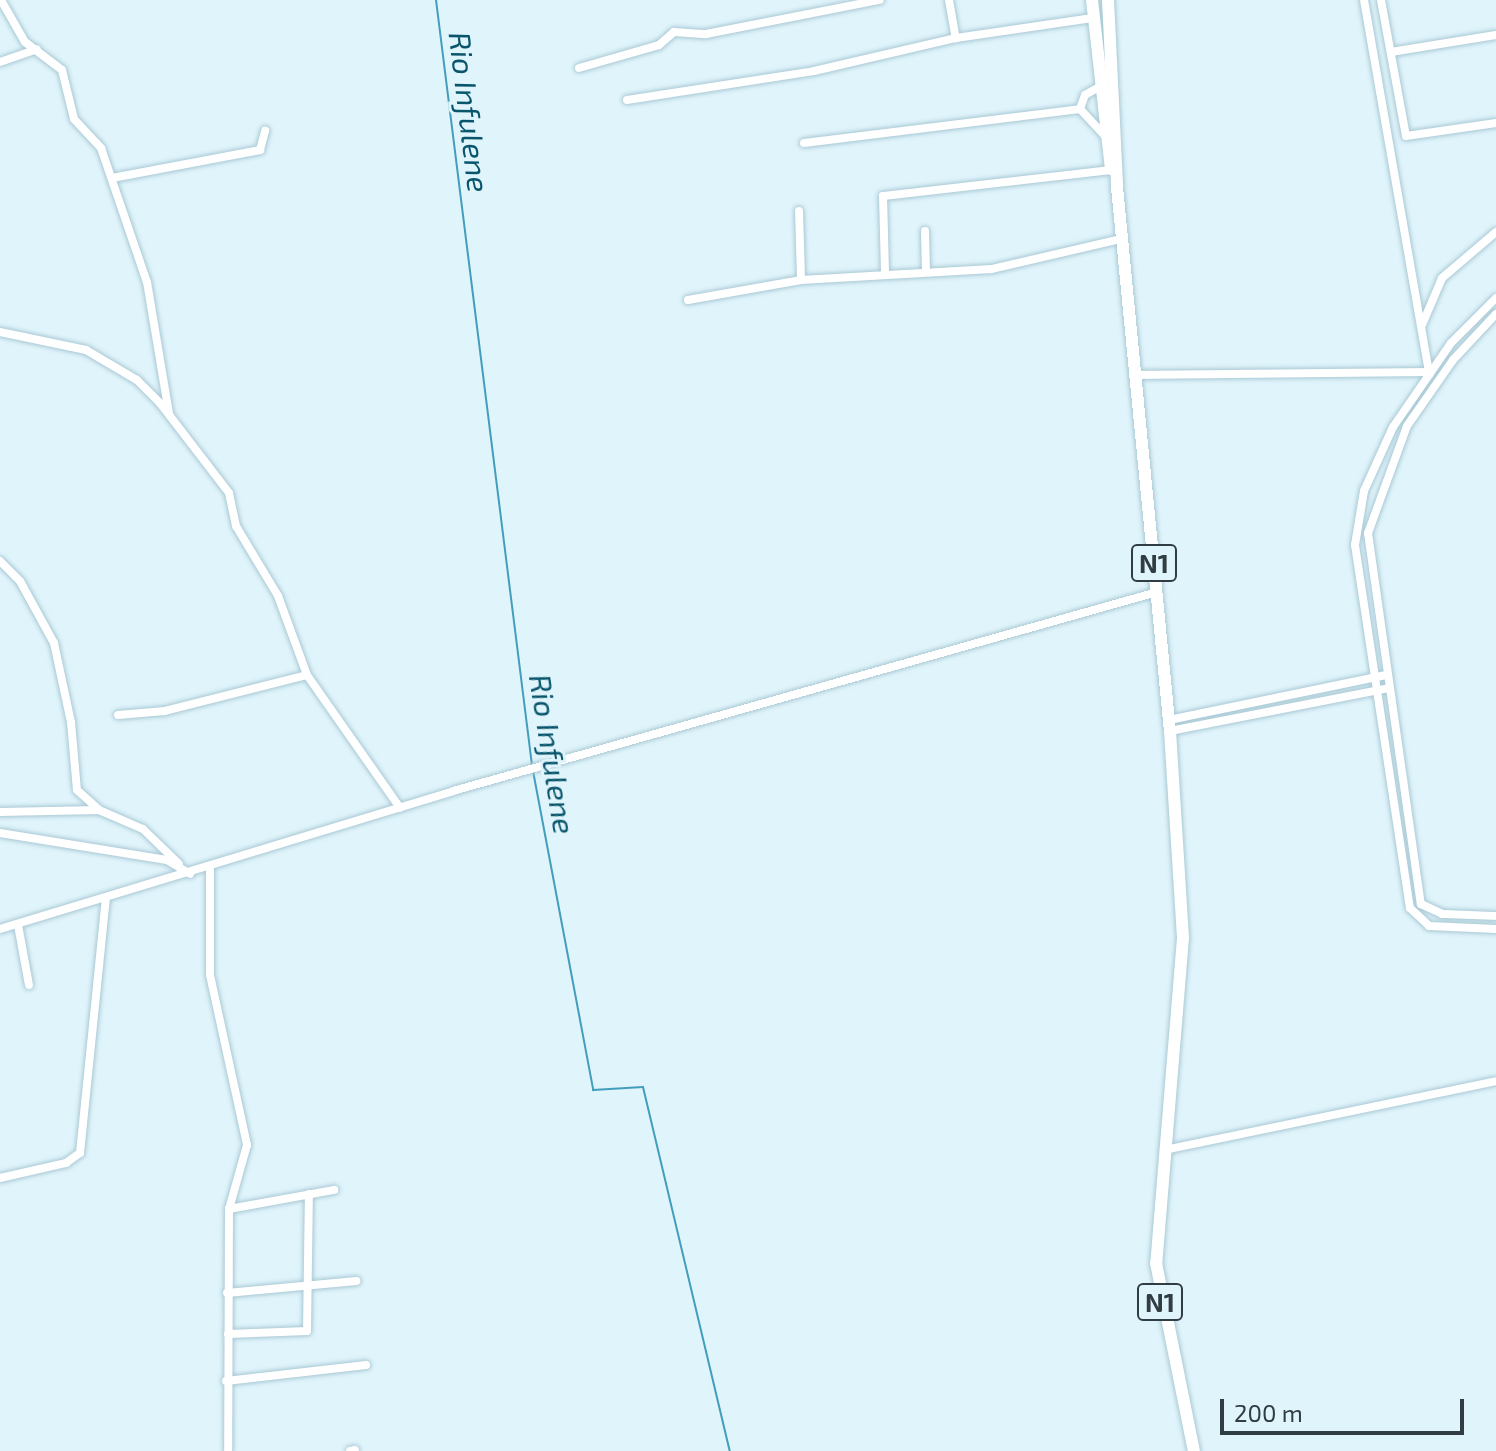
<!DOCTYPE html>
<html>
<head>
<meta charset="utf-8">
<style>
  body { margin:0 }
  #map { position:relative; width:1496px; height:1451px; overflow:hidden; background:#e0f4fb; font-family:"Exo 2",sans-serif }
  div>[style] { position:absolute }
  .stream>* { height:2px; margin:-1px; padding:0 1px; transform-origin:1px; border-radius:1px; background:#439dbc }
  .roads { filter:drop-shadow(0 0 2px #a9c9d5) drop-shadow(0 0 2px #a9c9d5) }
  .minor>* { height:8px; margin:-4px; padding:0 4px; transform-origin:4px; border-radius:4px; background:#fff }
  .trunk>* { height:12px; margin:-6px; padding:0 6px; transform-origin:6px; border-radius:6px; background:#fff }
  span { translate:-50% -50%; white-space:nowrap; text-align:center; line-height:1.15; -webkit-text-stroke:6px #e0f4fb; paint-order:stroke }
  .shield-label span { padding:2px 6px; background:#e0f4fb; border:2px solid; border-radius:6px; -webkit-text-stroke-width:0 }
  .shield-label { font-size:26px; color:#303d42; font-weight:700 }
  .water-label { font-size:30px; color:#09566c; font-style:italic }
  .scale { position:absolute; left:1220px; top:1399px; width:244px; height:36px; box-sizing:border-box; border:4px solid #303d42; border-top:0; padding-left:10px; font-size:24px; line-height:28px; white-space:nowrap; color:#303d42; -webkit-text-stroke:6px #e0f4fb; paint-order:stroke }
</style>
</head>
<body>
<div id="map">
  <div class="stream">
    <i style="left:436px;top:0;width:771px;rotate:82.85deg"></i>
    <i style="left:533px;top:771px;width:325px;rotate:79.3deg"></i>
    <i style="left:593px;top:1090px;width:50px;rotate:-3.4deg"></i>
    <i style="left:643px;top:1087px;width:374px;rotate:76.6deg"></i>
  </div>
  <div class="roads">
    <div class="minor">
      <i style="left:1px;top:0;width:48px;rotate:60.3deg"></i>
      <i style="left:25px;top:42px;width:46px;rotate:37.1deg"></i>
      <i style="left:62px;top:70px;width:50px;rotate:76.2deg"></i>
      <i style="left:74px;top:119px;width:40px;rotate:47deg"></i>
      <i style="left:101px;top:148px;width:142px;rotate:71.1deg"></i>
      <i style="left:147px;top:282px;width:134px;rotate:80.5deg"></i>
      <i style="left:949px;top:0;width:39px;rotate:80deg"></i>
      <i style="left:956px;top:38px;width:138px;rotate:-8.3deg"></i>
      <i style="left:1364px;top:0;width:380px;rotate:80.1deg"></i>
      <i style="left:1381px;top:0;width:138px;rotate:79.6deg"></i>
      <i style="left:1406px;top:136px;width:91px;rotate:-8.2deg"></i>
      <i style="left:1391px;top:52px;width:106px;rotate:-9.2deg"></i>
      <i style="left:0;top:62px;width:39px;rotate:-19deg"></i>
      <i style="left:579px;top:68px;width:83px;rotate:-16deg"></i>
      <i style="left:659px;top:45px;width:20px;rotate:-41deg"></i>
      <i style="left:674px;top:32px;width:32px;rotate:4deg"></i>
      <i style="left:706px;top:34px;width:177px;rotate:-11.1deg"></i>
      <i style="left:1101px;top:86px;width:18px;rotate:151deg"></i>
      <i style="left:1085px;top:95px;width:15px;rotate:110deg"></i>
      <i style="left:1080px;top:109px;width:38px;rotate:47deg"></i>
      <i style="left:627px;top:100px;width:189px;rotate:-8.8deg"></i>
      <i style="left:814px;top:71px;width:146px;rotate:-13.1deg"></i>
      <i style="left:804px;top:143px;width:278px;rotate:-7deg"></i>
      <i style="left:112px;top:178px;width:151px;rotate:-10.7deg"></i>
      <i style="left:260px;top:150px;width:20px;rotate:-75deg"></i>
      <i style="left:799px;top:211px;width:69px;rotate:88.3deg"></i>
      <i style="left:925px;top:231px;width:40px;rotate:88.6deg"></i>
      <i style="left:885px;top:272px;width:76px;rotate:-91.5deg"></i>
      <i style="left:883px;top:196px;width:230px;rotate:-6.5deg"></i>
      <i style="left:1496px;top:298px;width:64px;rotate:135deg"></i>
      <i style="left:1451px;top:343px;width:102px;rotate:124.6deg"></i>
      <i style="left:1393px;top:427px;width:70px;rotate:114.4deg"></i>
      <i style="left:1364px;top:491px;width:55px;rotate:99.5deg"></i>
      <i style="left:1355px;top:545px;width:367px;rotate:81.4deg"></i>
      <i style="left:1410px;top:908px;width:26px;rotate:43deg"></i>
      <i style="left:1429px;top:926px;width:67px;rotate:2.6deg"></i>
      <i style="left:688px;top:300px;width:115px;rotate:-10deg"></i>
      <i style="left:801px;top:280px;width:191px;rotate:-3.3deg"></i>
      <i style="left:992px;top:269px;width:132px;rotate:-13.1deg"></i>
      <i style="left:1496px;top:314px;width:63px;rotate:133.1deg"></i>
      <i style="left:1453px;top:360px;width:80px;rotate:124.9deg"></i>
      <i style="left:1407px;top:426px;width:114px;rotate:110deg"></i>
      <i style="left:1368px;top:533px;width:375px;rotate:81.9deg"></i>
      <i style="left:1421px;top:904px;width:23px;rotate:25deg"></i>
      <i style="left:1442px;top:914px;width:54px;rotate:2.1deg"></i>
      <i style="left:1422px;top:325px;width:51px;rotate:-66.9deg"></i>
      <i style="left:1442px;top:278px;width:71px;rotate:-40.4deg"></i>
      <i style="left:0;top:332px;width:88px;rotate:11.8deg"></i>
      <i style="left:86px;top:350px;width:59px;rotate:30.5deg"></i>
      <i style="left:137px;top:380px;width:33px;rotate:45deg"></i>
      <i style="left:160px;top:403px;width:113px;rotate:52.5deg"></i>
      <i style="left:229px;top:493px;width:34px;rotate:78deg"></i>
      <i style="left:236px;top:526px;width:82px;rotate:59deg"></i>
      <i style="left:278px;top:596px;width:84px;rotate:69.8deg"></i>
      <i style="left:307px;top:675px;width:162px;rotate:55deg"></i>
      <i style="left:1134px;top:375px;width:291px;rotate:-0.6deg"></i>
      <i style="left:0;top:561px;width:28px;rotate:45deg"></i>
      <i style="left:20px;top:581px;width:71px;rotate:61.3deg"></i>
      <i style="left:54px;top:643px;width:81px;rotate:77.9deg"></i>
      <i style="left:71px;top:722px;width:68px;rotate:85deg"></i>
      <i style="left:77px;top:790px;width:30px;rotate:42deg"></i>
      <i style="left:99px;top:810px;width:48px;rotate:23.4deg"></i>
      <i style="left:143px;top:829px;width:50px;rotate:44.2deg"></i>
      <i style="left:118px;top:715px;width:47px;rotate:-4.9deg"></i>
      <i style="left:165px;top:711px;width:146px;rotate:-14.2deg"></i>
      <i style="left:1169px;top:720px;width:223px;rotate:-11.7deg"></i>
      <i style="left:1170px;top:731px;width:223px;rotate:-11.1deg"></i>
      <i style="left:0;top:812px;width:99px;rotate:-1.2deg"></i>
      <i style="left:0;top:833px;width:169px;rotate:9.2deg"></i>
      <i style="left:167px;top:860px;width:27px;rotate:31deg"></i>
      <i style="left:210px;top:869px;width:106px;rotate:90deg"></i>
      <i style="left:210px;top:975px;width:174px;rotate:77.7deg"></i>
      <i style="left:247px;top:1145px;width:66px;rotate:105.7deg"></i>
      <i style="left:229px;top:1209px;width:242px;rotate:90.2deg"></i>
      <i style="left:18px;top:925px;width:61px;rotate:79.6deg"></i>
      <i style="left:0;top:929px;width:474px;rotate:-16.9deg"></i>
      <i style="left:453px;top:791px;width:732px;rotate:-15.78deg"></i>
      <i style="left:1164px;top:1150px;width:339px;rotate:-11.7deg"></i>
      <i style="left:0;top:1178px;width:68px;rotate:-12.8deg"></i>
      <i style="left:66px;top:1163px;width:17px;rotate:-36deg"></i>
      <i style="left:80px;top:1153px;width:255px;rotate:-84.2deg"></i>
      <i style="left:229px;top:1209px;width:107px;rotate:-10.3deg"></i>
      <i style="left:227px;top:1293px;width:130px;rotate:-5.3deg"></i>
      <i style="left:228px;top:1334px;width:79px;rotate:-2.2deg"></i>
      <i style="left:307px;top:1331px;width:137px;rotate:-89.2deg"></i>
      <i style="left:226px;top:1381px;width:141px;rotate:-6.5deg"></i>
      <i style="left:350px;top:1451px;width:5px;rotate:-11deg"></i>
    </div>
    <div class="trunk">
      <i style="left:1092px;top:0;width:170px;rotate:83.6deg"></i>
      <i style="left:1108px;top:0;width:187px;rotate:87.2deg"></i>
      <i style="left:1117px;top:187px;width:547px;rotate:84.44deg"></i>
      <i style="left:1170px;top:731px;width:207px;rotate:86.4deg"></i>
      <i style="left:1183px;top:938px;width:326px;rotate:94.7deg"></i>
      <i style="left:1156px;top:1263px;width:192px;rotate:78.6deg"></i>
    </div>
  </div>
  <div class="shield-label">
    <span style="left:1154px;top:563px">N1</span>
    <span style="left:1160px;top:1302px">N1</span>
  </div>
  <div class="water-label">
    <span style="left:470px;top:112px;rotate:83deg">Rio Infulene</span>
    <span style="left:553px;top:754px;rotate:81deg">Rio Infulene</span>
  </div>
  <div class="scale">200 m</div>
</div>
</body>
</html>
